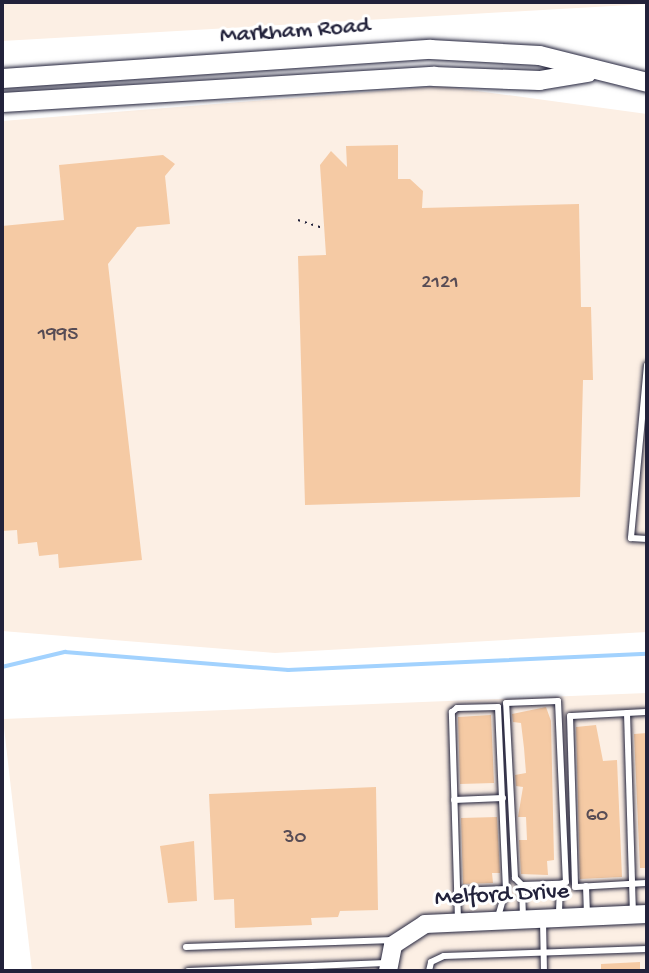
<!DOCTYPE html>
<html>
<head>
<meta charset="utf-8">
<style>
  body { margin:0 }
  #map { position:relative; width:649px; height:973px; overflow:hidden; background:#fff; font-family:"Gochi Hand",sans-serif }
  div>[style] { position:absolute }
  .built>* { inset:0; background:#fcefe4 }
  .stream>* { height:3.5px; margin:-1.75px; padding:0 1.75px; transform-origin:1.75px; border-radius:1.75px; background:#a2d2fe }
  .building>* { inset:0; background:#f5caa4 }
  .path>* { height:2px; margin-top:-1px; transform-origin:0; background:repeating-linear-gradient(90deg,#22223b 0 2px,transparent 0 7px) }
  .roads { filter:drop-shadow(0 0 2px #22223b) drop-shadow(0 0 2px #22223b) }
  .lane>* { height:6px; margin:-3px; padding:0 3px; transform-origin:3px; border-radius:3px; background:#fff }
  .secondary>* { height:18px; margin:-9px; padding:0 9px; transform-origin:9px; border-radius:9px; background:#fff }
  .primary>* { height:19px; margin:-9.5px; padding:0 9.5px; transform-origin:9.5px; border-radius:9.5px; background:#fff }
  span { translate:-50% -50%; white-space:nowrap; text-align:center; line-height:1.15; -webkit-text-stroke:6px #fff; paint-order:stroke }
  .number-label { font-size:21px; color:#574c55 }
  .number-label span { -webkit-text-stroke-width:0 }
  .street-label { font-size:24px; color:#22223b }
  .frame { position:absolute; inset:0; border:4px solid #22223b; pointer-events:none }
</style>
</head>
<body>
<div id="map">
  <div class="built">
    <i style="clip-path:polygon(2px 2px,647px 2px,647px 4px,2px 41px)"></i>
    <i style="clip-path:polygon(441px 86px,647px 114px,647px 632px,275px 653px,2px 631px,2px 121px)"></i>
    <i style="clip-path:polygon(647px 693px,647px 971px,32px 971px,3px 719px)"></i>
  </div>
  <div class="stream">
    <i style="left:2px;top:667px;width:65px;rotate:-13.4deg"></i>
    <i style="left:65px;top:652px;width:224px;rotate:4.6deg"></i>
    <i style="left:288px;top:670px;width:359px;rotate:-2.6deg"></i>
  </div>
  <div class="building">
    <i style="clip-path:polygon(398px 145px,398px 179px,410px 179px,423px 191px,422px 208px,579px 204px,581px 307px,591px 307px,593px 380px,583px 380px,580px 497px,305px 505px,298px 256px,326px 255px,320px 165px,331px 151px,347px 167px,346px 146px)"></i>
    <i style="clip-path:polygon(163px 155px,175px 164px,165px 176px,170px 224px,137px 227px,108px 264px,142px 560px,59px 568px,58px 554px,39px 556px,37px 542px,18px 544px,17px 530px,2px 531px,2px 226px,64px 220px,59px 165px)"></i>
    <i style="clip-path:polygon(546px 707px,551px 721px,554px 860px,547px 861px,548px 875px,521px 874px,519px 840px,527px 840px,526px 817px,518px 817px,523px 787px,516px 786px,515px 775px,526px 773px,524px 748px,521px 723px,513px 722px,512px 714px)"></i>
    <i style="clip-path:polygon(491px 715px,494px 783px,460px 784px,458px 717px)"></i>
    <i style="clip-path:polygon(596px 725px,603px 761px,617px 760px,622px 877px,580px 879px,576px 727px)"></i>
    <i style="clip-path:polygon(647px 733px,647px 868px,640px 868px,634px 734px)"></i>
    <i style="clip-path:polygon(376px 787px,378px 910px,340px 911px,338px 917px,311px 918px,312px 925px,235px 928px,234px 899px,214px 900px,209px 794px)"></i>
    <i style="clip-path:polygon(497px 817px,500px 873px,492px 873px,493px 883px,463px 884px,461px 818px)"></i>
    <i style="clip-path:polygon(194px 841px,197px 901px,168px 903px,160px 846px)"></i>
    <i style="clip-path:polygon(640px 962px,640px 971px,601px 971px,601px 964px)"></i>
  </div>
  <div class="path">
    <i style="left:298px;top:220px;width:26px;rotate:18deg"></i>
  </div>
  <div class="roads">
    <div class="lane">
      <i style="left:647px;top:365px;width:174px;rotate:95.3deg"></i>
      <i style="left:631px;top:538px;width:16px;rotate:4deg"></i>
      <i style="left:647px;top:712px;width:77px;rotate:177deg"></i>
      <i style="left:570px;top:716px;width:171px;rotate:88.3deg"></i>
      <i style="left:575px;top:887px;width:72px;rotate:-3.2deg"></i>
      <i style="left:627px;top:713px;width:201px;rotate:88.3deg"></i>
      <i style="left:454px;top:800px;width:49px;rotate:-2.3deg"></i>
      <i style="left:522px;top:885px;width:10px;rotate:-135deg"></i>
      <i style="left:515px;top:878px;width:175px;rotate:-92.9deg"></i>
      <i style="left:506px;top:703px;width:52px;rotate:-2.2deg"></i>
      <i style="left:558px;top:701px;width:181px;rotate:87.5deg"></i>
      <i style="left:566px;top:882px;width:6px;rotate:162deg"></i>
      <i style="left:586px;top:886px;width:30px;rotate:88deg"></i>
      <i style="left:457px;top:891px;width:49px;rotate:-2.3deg"></i>
      <i style="left:523px;top:917px;width:32px;rotate:-92deg"></i>
      <i style="left:522px;top:885px;width:38px;rotate:-2deg"></i>
      <i style="left:560px;top:884px;width:31px;rotate:92deg"></i>
      <i style="left:458px;top:920px;width:208px;rotate:-91.7deg"></i>
      <i style="left:452px;top:712px;width:6px;rotate:-39deg"></i>
      <i style="left:457px;top:708px;width:41px;rotate:-1.4deg"></i>
      <i style="left:498px;top:707px;width:182px;rotate:87.5deg"></i>
      <i style="left:506px;top:889px;width:29px;rotate:106deg"></i>
      <i style="left:543px;top:920px;width:51px;rotate:88.9deg"></i>
      <i style="left:186px;top:947px;width:208px;rotate:-1.9deg"></i>
      <i style="left:188px;top:971px;width:198px;rotate:-2.3deg"></i>
      <i style="left:429px;top:971px;width:9px;rotate:-77deg"></i>
      <i style="left:431px;top:962px;width:14px;rotate:-25deg"></i>
      <i style="left:444px;top:956px;width:203px;rotate:-2deg"></i>
    </div>
    <div class="secondary">
      <i style="left:388px;top:971px;width:26px;rotate:-79deg"></i>
      <i style="left:393px;top:945px;width:38px;rotate:-33deg"></i>
      <i style="left:425px;top:924px;width:222px;rotate:-2.6deg"></i>
    </div>
    <div class="primary">
      <i style="left:2px;top:78px;width:429px;rotate:-3.9deg"></i>
      <i style="left:430px;top:49px;width:109px;rotate:3.2deg"></i>
      <i style="left:539px;top:55px;width:111px;rotate:14deg"></i>
      <i style="left:2px;top:102px;width:432px;rotate:-3.5deg"></i>
      <i style="left:433px;top:76px;width:106px;rotate:2.2deg"></i>
      <i style="left:539px;top:80px;width:49px;rotate:-9.5deg"></i>
    </div>
  </div>
  <div class="number-label">
    <span style="left:440px;top:284px">2121</span>
    <span style="left:58px;top:336px">1995</span>
    <span style="left:597px;top:817px">60</span>
    <span style="left:295px;top:839px">30</span>
  </div>
  <div class="street-label">
    <span style="left:295px;top:32px;rotate:-4deg">Markham Road</span>
    <span style="left:502px;top:896px;rotate:-3deg">Melford Drive</span>
  </div>
  <div class="frame"></div>
</div>
</body>
</html>
